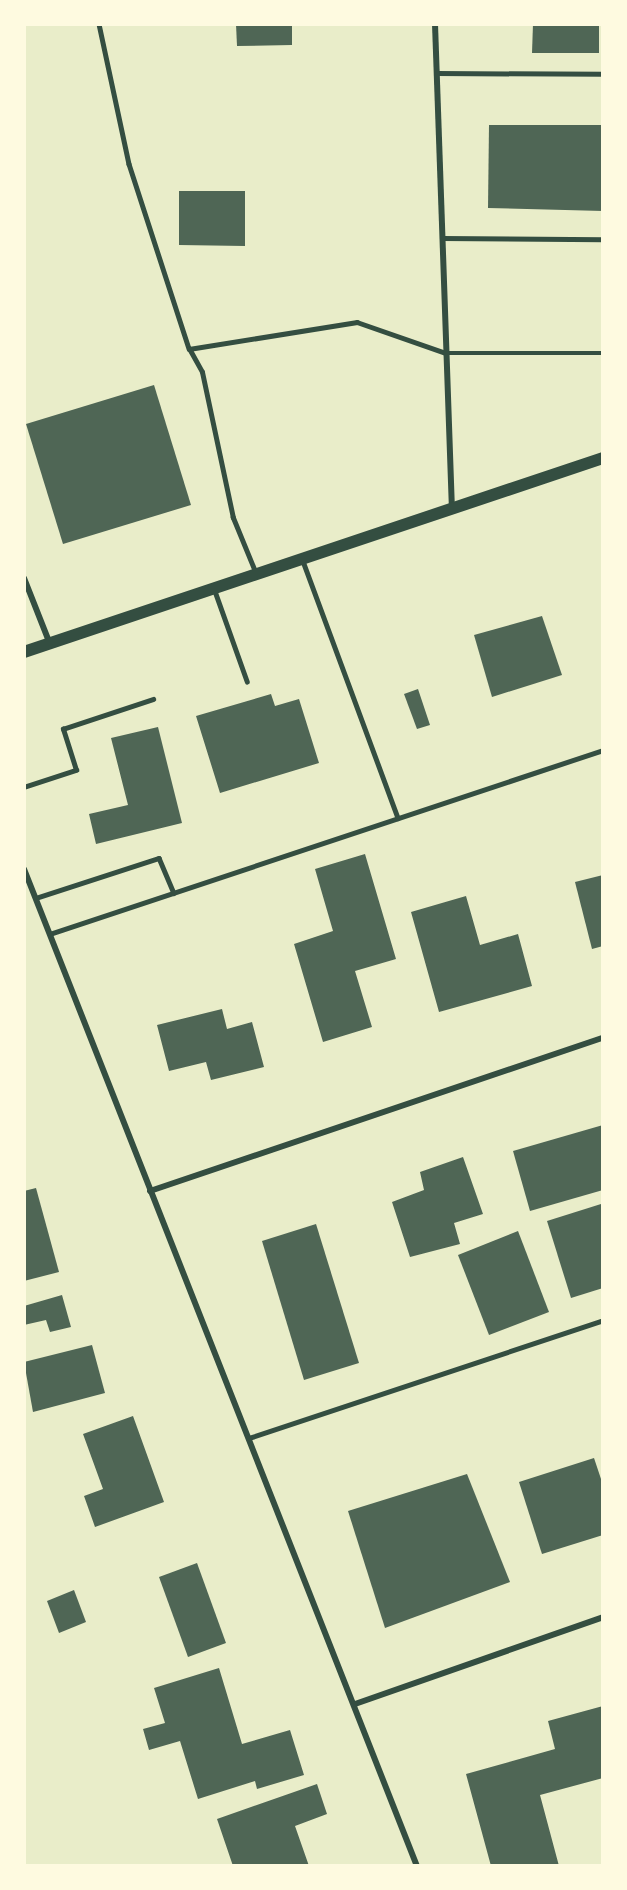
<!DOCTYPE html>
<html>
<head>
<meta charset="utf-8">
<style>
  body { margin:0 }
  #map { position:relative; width:627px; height:1890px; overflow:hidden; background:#e9edc9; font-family:Karla,sans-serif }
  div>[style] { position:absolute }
  .building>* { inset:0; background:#4f6655 }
  .service>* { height:4.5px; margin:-2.25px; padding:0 2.25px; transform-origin:2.25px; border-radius:2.25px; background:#344e41 }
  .minor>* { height:6px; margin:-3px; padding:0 3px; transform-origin:3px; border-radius:3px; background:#344e41 }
  .secondary>* { height:12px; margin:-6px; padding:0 6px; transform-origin:6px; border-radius:6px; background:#344e41 }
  span { translate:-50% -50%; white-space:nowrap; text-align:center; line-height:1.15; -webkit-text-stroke:5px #fefae0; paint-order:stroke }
  .frame { position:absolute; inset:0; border:26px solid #fefae0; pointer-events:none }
</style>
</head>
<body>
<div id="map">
  <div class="building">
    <i style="clip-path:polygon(236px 24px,292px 24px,292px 45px,237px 46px)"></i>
    <i style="clip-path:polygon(533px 24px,599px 24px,599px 53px,532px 53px)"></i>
    <i style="clip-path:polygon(489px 125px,603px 125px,603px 211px,488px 208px)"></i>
    <i style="clip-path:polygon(179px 191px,245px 191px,245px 246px,179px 245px)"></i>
    <i style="clip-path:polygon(154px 385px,191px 505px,63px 544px,26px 424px)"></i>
    <i style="clip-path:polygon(542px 616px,562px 675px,492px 697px,474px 635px)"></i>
    <i style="clip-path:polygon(418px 689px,430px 725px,417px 729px,404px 694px)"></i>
    <i style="clip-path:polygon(271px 694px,275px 706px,299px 699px,319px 763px,220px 793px,196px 716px)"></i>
    <i style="clip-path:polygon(158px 727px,182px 823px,96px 844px,89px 814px,128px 805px,111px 738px)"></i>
    <i style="clip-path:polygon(365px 854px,396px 959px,355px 971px,372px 1027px,323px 1042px,294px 944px,333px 931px,315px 869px)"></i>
    <i style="clip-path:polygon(603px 875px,603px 946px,592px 949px,575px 882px)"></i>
    <i style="clip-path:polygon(466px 896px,480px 945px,518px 934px,532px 986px,439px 1012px,411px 912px)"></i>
    <i style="clip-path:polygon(222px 1009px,227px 1029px,252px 1022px,264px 1067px,211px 1080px,206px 1062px,169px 1071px,157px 1025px)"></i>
    <i style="clip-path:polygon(603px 1125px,603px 1190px,530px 1211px,513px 1151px)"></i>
    <i style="clip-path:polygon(463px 1157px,483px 1214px,454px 1223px,460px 1244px,410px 1257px,392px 1202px,424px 1190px,420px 1172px)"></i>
    <i style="clip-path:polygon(36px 1188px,59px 1272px,24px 1281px,24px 1191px)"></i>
    <i style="clip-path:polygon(601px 1204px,603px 1288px,571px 1298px,547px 1221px)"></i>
    <i style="clip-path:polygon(316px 1224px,359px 1363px,304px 1380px,262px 1241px)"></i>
    <i style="clip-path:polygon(518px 1231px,549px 1312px,489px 1335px,458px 1255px)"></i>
    <i style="clip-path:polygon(62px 1295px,71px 1327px,50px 1332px,46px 1320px,24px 1325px,24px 1306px)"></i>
    <i style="clip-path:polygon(92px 1345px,105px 1393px,33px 1412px,24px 1362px)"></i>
    <i style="clip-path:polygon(133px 1416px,164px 1502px,95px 1527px,84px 1496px,103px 1489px,83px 1434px)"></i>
    <i style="clip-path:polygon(594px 1458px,603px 1485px,603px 1535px,542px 1554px,519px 1482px)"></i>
    <i style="clip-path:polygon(467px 1474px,510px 1582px,385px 1628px,348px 1511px)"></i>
    <i style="clip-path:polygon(197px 1563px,226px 1643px,188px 1657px,159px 1577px)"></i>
    <i style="clip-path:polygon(74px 1590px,86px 1622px,59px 1633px,47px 1601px)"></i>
    <i style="clip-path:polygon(219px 1668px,242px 1744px,290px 1730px,304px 1775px,257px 1789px,255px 1781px,198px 1799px,180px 1741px,149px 1750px,143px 1729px,165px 1723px,154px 1688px)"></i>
    <i style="clip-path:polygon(603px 1706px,603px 1778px,540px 1795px,559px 1866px,491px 1866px,466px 1774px,555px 1749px,548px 1721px)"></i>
    <i style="clip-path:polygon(317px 1784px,327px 1814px,295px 1826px,309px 1866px,233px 1866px,217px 1819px)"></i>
  </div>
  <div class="service">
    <i style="left:99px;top:24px;width:143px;rotate:77.9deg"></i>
    <i style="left:129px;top:164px;width:194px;rotate:72deg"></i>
    <i style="left:437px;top:73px;width:166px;rotate:0.3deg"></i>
    <i style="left:442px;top:238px;width:161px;rotate:0.4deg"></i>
    <i style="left:303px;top:561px;width:274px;rotate:69.7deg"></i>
    <i style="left:256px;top:574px;width:61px;rotate:-112.3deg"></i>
    <i style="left:233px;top:518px;width:149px;rotate:-102deg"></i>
    <i style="left:202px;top:372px;width:26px;rotate:-119deg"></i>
    <i style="left:189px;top:349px;width:170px;rotate:-9.1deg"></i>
    <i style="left:357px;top:322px;width:94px;rotate:19.2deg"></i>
    <i style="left:446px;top:353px;width:157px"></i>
    <i style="left:215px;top:591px;width:96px;rotate:70.4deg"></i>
    <i style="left:24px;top:787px;width:55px;rotate:-18.1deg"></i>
    <i style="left:76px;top:770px;width:43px;rotate:-107.6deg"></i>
    <i style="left:63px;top:729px;width:95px;rotate:-18.4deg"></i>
    <i style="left:36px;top:898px;width:129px;rotate:-18deg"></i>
    <i style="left:159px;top:858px;width:38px;rotate:67deg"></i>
    <i style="left:50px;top:934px;width:583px;rotate:-18.4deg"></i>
    <i style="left:249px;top:1438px;width:373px;rotate:-18.4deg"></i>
  </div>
  <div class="minor">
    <i style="left:435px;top:24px;width:485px;rotate:88deg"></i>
    <i style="left:24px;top:578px;width:71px;rotate:68.5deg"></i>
    <i style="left:24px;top:869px;width:1072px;rotate:68.49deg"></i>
    <i style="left:150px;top:1191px;width:478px;rotate:-18.7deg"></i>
    <i style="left:355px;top:1704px;width:263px;rotate:-19.3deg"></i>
  </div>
  <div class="secondary">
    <i style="left:24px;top:652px;width:611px;rotate:-18.52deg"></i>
  </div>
  <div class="frame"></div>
</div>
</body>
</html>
